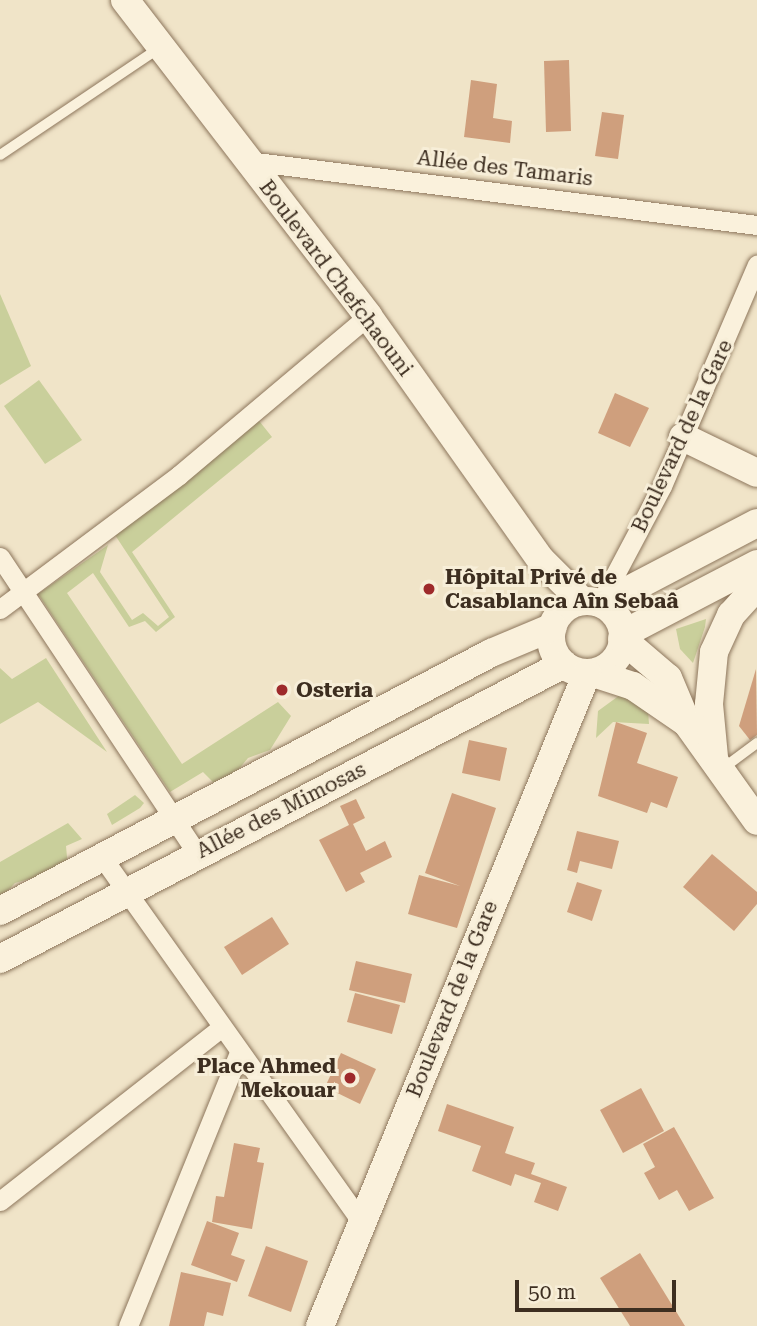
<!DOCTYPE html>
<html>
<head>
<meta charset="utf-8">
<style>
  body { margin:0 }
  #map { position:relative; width:757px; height:1326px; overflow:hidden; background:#f0e4c8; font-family:"Roboto Serif",serif }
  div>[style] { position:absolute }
  .green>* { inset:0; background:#c9cf9b }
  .building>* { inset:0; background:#cf9f7d }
  .roads { filter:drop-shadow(0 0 2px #8d765c) drop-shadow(0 0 2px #8d765c) }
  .lane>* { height:10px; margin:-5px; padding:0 5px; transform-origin:5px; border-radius:5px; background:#faf1dc }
  .street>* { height:19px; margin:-9.5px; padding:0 9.5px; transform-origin:9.5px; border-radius:9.5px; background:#faf1dc }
  .secondary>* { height:28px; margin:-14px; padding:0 14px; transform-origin:14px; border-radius:14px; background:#faf1dc }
  .secondary>.ring { margin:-14px; padding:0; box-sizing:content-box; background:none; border:28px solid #faf1dc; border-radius:50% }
  .dots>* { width:19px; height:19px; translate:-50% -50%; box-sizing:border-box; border:4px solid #f7eed8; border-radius:50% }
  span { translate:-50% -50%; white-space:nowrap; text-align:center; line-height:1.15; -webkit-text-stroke:6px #f7eed8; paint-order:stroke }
  .street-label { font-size:21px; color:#3d2e20 }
  .poi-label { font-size:21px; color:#3d2e20; font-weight:700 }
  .left { translate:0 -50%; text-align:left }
  .right { translate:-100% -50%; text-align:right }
  .scale { position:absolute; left:515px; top:1280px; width:161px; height:32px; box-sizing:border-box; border:4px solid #3d2e20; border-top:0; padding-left:9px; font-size:21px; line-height:24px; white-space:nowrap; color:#3d2e20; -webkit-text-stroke:5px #f7eed8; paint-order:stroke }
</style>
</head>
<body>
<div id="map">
  <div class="green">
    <i style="clip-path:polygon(0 294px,31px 366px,0 385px)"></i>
    <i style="clip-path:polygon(39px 380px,82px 440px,45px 464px,4px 406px)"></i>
    <i style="clip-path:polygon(256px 417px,272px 437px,132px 552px,175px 617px,156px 632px,145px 621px,129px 627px,93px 573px,67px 593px,182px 764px,278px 702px,291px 716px,270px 750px,248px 758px,229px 781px,215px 784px,203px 772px,170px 792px,38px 594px,108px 545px,100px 572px,132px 620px,143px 613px,158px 626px,169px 617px,115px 535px)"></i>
    <i style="clip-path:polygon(706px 619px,705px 627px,693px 663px,680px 649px,676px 629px)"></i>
    <i style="clip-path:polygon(46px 658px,107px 752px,38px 702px,0 724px,0 668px,12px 679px)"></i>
    <i style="clip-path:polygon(624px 692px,648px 711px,649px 724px,613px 722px,596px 738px,598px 711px)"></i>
    <i style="clip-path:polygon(135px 795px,144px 803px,140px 808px,112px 825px,107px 814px)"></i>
    <i style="clip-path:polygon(68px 823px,82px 839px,66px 846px,68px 868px,15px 883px,0 899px,0 862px)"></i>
  </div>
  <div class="building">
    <i style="clip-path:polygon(569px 60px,571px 131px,546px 132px,544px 61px)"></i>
    <i style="clip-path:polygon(471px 80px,497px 84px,493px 118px,512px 121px,510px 143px,464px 137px)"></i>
    <i style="clip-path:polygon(602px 112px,624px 115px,618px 159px,595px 156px)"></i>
    <i style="clip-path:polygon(615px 393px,649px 408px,630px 447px,598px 433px)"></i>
    <i style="clip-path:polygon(756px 669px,757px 735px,750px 740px,739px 726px)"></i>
    <i style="clip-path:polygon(616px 722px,647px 733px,637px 763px,678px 777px,667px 808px,651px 802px,647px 813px,598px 796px)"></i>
    <i style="clip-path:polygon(469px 740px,507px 748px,500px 781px,462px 773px)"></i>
    <i style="clip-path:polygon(452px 793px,496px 808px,457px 928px,408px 914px,419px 875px,460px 886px,425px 873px)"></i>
    <i style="clip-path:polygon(356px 799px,365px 818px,353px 824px,366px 851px,385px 841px,392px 857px,360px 873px,365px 882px,346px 892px,319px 840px,349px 825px,340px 806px)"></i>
    <i style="clip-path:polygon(577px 831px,619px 841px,612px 869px,580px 861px,577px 873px,567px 870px)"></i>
    <i style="clip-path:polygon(712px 854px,757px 892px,757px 904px,734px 931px,683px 887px)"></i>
    <i style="clip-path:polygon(577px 882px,602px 890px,592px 921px,567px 912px)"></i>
    <i style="clip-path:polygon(272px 917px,289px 944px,242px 975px,224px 947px)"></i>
    <i style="clip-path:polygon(356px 961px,412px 974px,405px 1003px,349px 990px)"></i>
    <i style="clip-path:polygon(355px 993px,400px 1005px,392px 1034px,347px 1022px)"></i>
    <i style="clip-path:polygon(341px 1053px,376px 1069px,360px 1104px,325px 1087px)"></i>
    <i style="clip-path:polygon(641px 1088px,664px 1131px,623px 1153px,600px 1110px)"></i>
    <i style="clip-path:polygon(447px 1104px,514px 1127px,505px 1153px,535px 1163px,531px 1174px,567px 1187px,558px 1211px,534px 1202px,541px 1183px,515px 1174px,511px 1186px,472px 1171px,481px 1146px,438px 1131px)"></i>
    <i style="clip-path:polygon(674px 1127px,714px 1198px,689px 1211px,677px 1190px,659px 1200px,644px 1173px,655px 1167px,643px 1144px)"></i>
    <i style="clip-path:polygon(234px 1143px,260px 1148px,257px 1162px,264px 1163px,252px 1229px,212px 1222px,216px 1196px,224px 1197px)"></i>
    <i style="clip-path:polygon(207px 1221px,239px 1233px,231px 1255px,245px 1260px,237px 1282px,191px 1265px)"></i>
    <i style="clip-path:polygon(266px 1246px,308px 1261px,291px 1312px,248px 1296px)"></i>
    <i style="clip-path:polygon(640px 1253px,685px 1326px,630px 1326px,600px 1278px)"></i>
    <i style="clip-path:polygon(181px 1272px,231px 1283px,223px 1316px,207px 1312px,204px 1326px,169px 1326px)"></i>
  </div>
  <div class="roads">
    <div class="lane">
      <i style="left:0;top:155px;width:192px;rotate:-33.9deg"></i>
      <i style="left:722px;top:769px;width:44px;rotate:-36.6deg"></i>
    </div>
    <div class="street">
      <i style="left:248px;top:161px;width:513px;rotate:7.17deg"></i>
      <i style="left:0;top:557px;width:356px;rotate:56.4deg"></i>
      <i style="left:600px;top:603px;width:132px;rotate:-62.1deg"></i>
      <i style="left:662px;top:486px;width:241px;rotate:-66.8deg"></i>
      <i style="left:0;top:609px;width:224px;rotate:-36.8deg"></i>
      <i style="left:179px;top:475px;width:247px;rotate:-40.1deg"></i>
      <i style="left:102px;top:857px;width:447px;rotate:54.6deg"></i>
      <i style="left:0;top:1201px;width:281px;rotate:-38.1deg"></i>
      <i style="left:128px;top:1326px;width:295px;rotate:-67.9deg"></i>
    </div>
    <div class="secondary">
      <i style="left:125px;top:0;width:399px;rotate:52.4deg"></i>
      <i style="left:368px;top:316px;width:299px;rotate:54.7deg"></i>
      <i style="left:541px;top:560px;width:58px;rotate:45deg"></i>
      <i style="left:683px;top:437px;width:82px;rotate:25.9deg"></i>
      <i class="ring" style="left:551px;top:601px;width:44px;height:44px"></i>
      <i style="left:602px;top:604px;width:175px;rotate:-27.6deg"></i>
      <i style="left:623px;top:634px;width:151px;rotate:-27.6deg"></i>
      <i style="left:622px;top:639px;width:60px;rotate:40.3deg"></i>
      <i style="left:668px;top:678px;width:49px;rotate:67.1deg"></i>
      <i style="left:593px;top:673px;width:42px;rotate:18deg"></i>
      <i style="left:633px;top:686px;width:65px;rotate:34.4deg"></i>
      <i style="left:687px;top:723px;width:120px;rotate:54.5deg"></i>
      <i style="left:714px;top:757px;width:53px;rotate:-95.4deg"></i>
      <i style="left:709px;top:704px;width:52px;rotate:-84.5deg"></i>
      <i style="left:714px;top:652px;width:41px;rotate:-65.3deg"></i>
      <i style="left:731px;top:615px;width:39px;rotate:-48deg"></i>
      <i style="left:0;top:911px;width:555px;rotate:-27.72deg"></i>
      <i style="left:491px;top:653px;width:67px;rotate:-22.8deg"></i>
      <i style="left:0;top:959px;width:636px;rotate:-27.61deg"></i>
      <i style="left:320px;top:1326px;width:705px;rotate:-67.76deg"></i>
    </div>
  </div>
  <div class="dots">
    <i style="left:429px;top:589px;background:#9e2a2b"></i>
    <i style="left:282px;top:690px;background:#9e2a2b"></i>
    <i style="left:350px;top:1078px;background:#9e2a2b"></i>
  </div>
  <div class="street-label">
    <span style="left:505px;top:168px;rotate:7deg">Allée des Tamaris</span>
    <span style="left:336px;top:278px;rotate:53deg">Boulevard Chefchaouni</span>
    <span style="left:682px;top:436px;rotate:-65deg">Boulevard de la Gare</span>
    <span style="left:281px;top:810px;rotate:-27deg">Allée des Mimosas</span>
    <span style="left:452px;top:999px;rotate:-68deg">Boulevard de la Gare</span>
  </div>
  <div class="poi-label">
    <span class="left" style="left:445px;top:589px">Hôpital Privé de<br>Casablanca Aîn Sebaâ</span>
    <span class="left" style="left:296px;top:690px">Osteria</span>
    <span class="right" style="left:336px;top:1078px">Place Ahmed<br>Mekouar</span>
  </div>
  <div class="scale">50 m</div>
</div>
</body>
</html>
